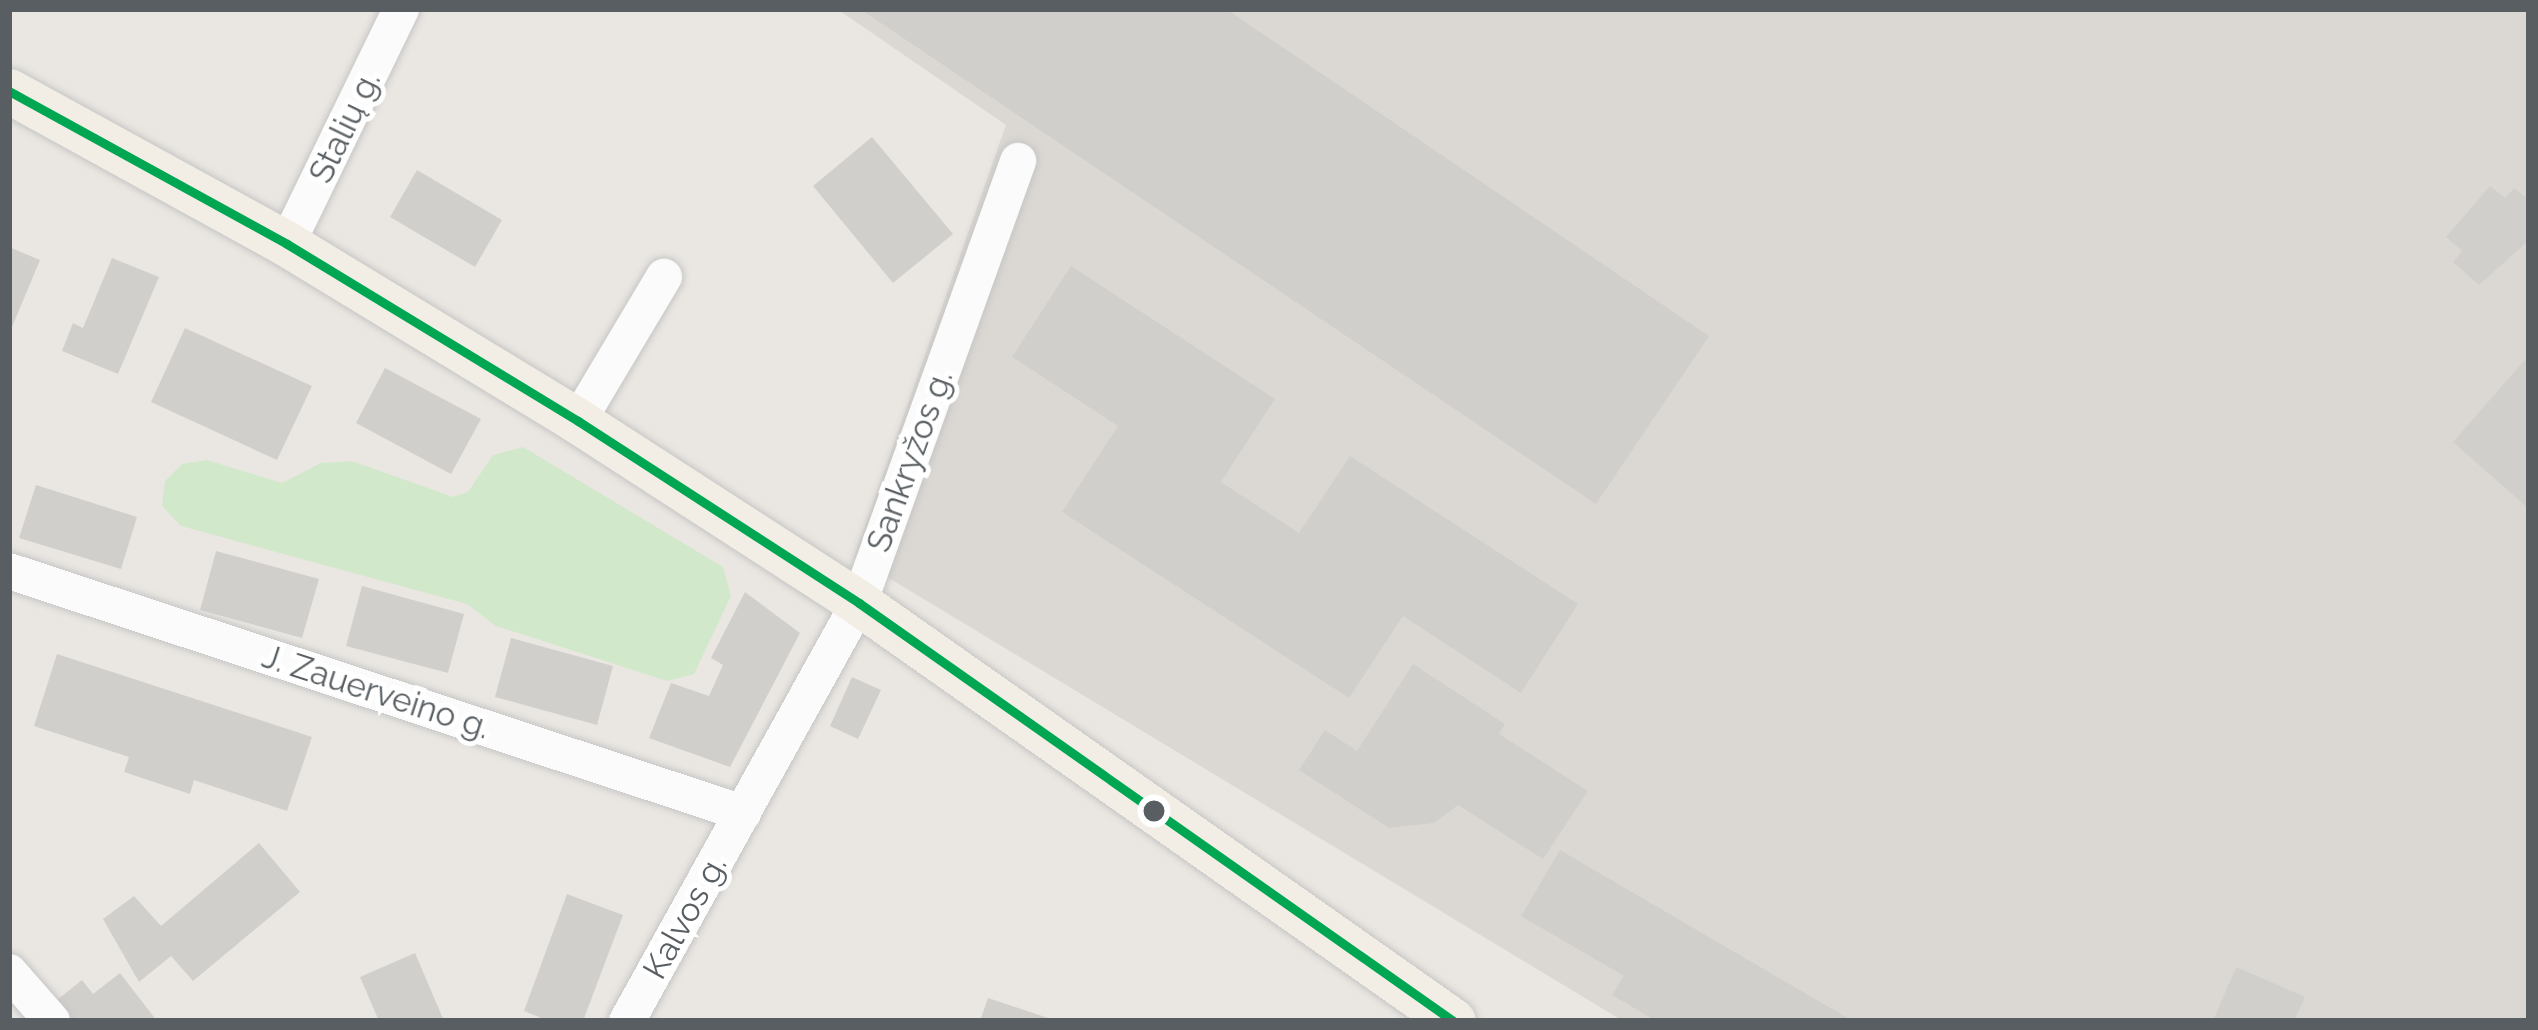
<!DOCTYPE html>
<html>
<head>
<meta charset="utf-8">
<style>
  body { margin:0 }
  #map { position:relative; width:2538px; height:1030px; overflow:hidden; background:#eae7e2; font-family:Raleway,sans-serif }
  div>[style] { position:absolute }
  .industrial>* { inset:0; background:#dbd8d3 }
  .green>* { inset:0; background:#d2e8cb }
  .building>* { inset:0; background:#d1cfcc }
  .roads { filter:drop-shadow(0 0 3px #c6c6c5) drop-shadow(0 0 3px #c6c6c5) }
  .minor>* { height:36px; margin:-18px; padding:0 18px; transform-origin:18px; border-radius:18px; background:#fcfbfb }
  .major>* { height:45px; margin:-22.5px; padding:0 22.5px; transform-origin:22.5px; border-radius:22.5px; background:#f2eee5 }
  .bus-1>* { height:9px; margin:-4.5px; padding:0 4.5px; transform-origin:4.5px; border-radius:4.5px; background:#00a651 }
  .dots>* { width:33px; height:33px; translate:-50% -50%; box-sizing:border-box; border:6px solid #fff; border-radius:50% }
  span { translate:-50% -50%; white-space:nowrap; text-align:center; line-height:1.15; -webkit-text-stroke:10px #fff; paint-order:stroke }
  .street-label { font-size:33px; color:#585e62 }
  .frame { position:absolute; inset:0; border:12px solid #585e62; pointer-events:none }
</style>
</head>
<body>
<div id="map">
  <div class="industrial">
    <i style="clip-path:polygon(837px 9px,2529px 9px,2529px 1021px,1623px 1021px,854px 557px,1006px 125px)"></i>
  </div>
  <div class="green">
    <i style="clip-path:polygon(523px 447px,723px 567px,731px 596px,694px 674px,667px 681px,496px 626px,467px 604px,181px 526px,162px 506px,165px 481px,182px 464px,207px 460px,282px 483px,321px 463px,352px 461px,453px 497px,468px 492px,493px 455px)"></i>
  </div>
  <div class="building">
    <i style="clip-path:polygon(860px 9px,1226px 9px,1709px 336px,1596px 504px)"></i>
    <i style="clip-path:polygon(872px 137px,953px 234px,893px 283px,813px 186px)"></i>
    <i style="clip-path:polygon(417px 170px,502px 220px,475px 267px,390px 217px)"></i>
    <i style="clip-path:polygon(2490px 186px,2505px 198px,2514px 188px,2529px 200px,2529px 240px,2479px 285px,2453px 262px,2462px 251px,2446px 237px)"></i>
    <i style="clip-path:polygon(9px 247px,40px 260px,9px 334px)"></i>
    <i style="clip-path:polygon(112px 258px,159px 277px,118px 374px,62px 351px,73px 323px,83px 328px)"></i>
    <i style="clip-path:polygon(1071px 266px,1275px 399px,1221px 482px,1299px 533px,1350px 456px,1578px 604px,1521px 693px,1403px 616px,1349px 698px,1062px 512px,1118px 426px,1012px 357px)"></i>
    <i style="clip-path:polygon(185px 328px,312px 386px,277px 460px,151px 402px)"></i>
    <i style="clip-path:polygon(2529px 355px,2529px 509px,2453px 442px)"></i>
    <i style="clip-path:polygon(385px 368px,481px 419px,451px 474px,356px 423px)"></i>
    <i style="clip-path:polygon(36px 485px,137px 517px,121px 569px,19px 538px)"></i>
    <i style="clip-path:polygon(216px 551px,319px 579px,302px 638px,200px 610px)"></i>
    <i style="clip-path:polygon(362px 586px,464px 614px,448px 673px,346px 646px)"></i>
    <i style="clip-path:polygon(745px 592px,800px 633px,730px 767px,649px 738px,671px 683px,709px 696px,723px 665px,711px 658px)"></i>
    <i style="clip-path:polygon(511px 638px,613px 666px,597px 725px,495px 697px)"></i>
    <i style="clip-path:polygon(57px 654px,312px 737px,287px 811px,194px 780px,190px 794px,124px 772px,129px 757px,34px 726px)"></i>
    <i style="clip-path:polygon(1413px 664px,1505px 724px,1499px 734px,1588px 791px,1543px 859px,1458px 805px,1434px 823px,1389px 828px,1299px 770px,1325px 730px,1357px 751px)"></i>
    <i style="clip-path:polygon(852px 677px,881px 690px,858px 739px,830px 726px)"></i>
    <i style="clip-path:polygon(259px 843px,300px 892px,193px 981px,171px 956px,139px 982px,103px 919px,134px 896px,161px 926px)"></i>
    <i style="clip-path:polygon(1560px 850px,1853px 1021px,1656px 1021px,1612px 995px,1624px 976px,1521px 916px)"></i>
    <i style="clip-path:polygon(567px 894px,623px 915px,583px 1021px,549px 1021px,524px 1011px)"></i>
    <i style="clip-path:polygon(415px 953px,444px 1021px,379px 1021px,360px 977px)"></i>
    <i style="clip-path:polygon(2236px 967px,2305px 997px,2294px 1021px,2213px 1021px)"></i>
    <i style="clip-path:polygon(120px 973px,157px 1021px,73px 1021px,57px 1000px,82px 980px,93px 994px)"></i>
    <i style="clip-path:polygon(988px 998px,1054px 1020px,1054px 1021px,980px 1021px)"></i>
  </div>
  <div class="roads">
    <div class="minor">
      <i style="left:287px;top:244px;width:261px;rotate:-64.1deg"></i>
      <i style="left:578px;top:421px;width:168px;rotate:-59.2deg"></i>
      <i style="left:9px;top:571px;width:773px;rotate:18.25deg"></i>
      <i style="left:9px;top:972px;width:65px;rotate:48.7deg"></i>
      <i style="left:627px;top:1021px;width:478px;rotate:-61deg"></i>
      <i style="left:859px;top:603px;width:470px;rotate:-70.2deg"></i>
    </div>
    <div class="major">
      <i style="left:9px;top:91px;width:317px;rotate:28.8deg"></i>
      <i style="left:287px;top:244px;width:341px;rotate:31.3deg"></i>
      <i style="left:578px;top:421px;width:335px;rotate:32.9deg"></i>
      <i style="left:859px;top:603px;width:726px;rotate:35.13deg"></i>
    </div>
  </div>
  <div class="bus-1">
    <i style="left:9px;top:91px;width:317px;rotate:28.8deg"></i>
    <i style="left:287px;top:244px;width:341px;rotate:31.3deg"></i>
    <i style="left:578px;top:421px;width:335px;rotate:32.9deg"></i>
    <i style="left:859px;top:603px;width:726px;rotate:35.13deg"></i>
  </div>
  <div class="dots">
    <i style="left:1154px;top:811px;background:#585e62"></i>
  </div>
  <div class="street-label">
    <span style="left:345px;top:127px;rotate:-64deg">Stalių g.</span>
    <span style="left:910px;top:461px;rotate:-70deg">Sankryžos g.</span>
    <span style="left:376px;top:692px;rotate:18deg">J. Zauerveino g.</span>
    <span style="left:685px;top:917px;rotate:-61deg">Kalvos g.</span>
  </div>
  <div class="frame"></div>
</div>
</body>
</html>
